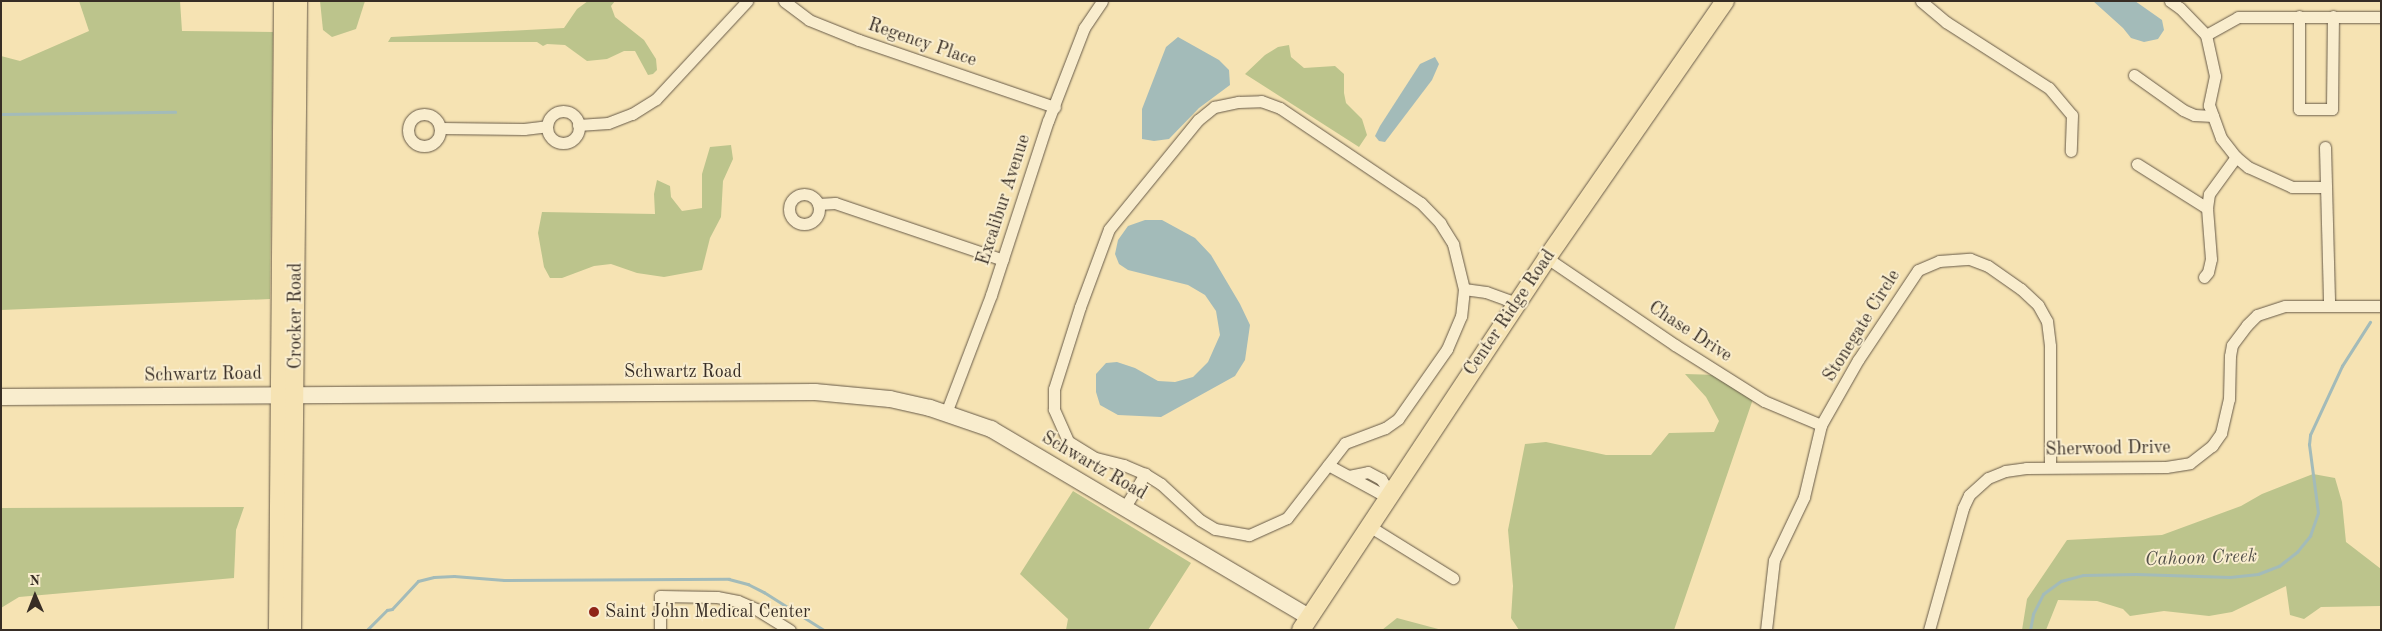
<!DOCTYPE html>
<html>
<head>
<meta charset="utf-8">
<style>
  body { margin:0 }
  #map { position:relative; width:2382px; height:631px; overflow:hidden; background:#f6e3b3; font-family:"Old Standard TT",serif }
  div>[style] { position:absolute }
  .green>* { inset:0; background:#bcc48c }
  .water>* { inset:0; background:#a3bbb9 }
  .stream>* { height:2.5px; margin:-1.25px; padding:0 1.25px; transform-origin:1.25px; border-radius:1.25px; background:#a3bbb9 }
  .roads { filter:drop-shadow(0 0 1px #675a48) drop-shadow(0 0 1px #675a48) }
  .street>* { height:11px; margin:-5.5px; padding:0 5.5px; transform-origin:5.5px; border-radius:5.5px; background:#f9edce }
  .street>.ring { margin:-5.5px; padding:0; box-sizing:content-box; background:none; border:11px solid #f9edce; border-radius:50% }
  .secondary>* { height:16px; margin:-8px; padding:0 8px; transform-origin:8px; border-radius:8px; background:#f9edce }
  .primary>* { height:18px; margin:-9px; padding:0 9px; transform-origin:9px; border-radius:9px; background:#f6e3b3 }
  .dots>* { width:14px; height:14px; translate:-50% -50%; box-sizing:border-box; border:2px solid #f9edce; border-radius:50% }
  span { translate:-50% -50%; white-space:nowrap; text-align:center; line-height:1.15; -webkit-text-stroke:4px #f9edce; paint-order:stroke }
  .street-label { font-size:18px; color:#372d25 }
  .poi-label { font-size:18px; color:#372d25 }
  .left { translate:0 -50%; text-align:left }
  .water-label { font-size:19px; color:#52504a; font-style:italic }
  .frame { position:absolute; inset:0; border:2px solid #372d25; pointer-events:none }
  .north { position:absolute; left:10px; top:571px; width:50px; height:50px; -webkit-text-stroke:4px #f9edce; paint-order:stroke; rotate:359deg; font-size:14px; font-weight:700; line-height:20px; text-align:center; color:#372d25 }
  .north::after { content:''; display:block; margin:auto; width:18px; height:22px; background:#372d25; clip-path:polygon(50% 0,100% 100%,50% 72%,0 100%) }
</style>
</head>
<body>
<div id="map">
  <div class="green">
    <i style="clip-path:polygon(79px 1px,180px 1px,182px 31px,273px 32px,270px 299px,1px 310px,1px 56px,20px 61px,89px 31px)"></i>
    <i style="clip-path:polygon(320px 1px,365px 1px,356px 29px,332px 37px,323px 30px)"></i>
    <i style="clip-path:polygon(588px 1px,615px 1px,611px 6px,615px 17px,644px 40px,656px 59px,657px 70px,653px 74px,648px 75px,635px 51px,624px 51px,607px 59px,587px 61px,565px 45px,547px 44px,543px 46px,537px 42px,388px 42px,391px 37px,564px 28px,577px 9px)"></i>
    <i style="clip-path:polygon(1289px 45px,1291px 57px,1304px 68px,1335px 66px,1344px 74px,1344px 93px,1346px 103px,1362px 119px,1367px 135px,1359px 147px,1245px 74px,1265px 55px,1278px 47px)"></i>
    <i style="clip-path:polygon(731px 145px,733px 159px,723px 181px,721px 217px,710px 238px,702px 270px,664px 277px,637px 273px,611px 264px,594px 266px,562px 278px,550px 278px,544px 267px,538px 233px,542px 212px,655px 214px,654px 194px,657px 180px,670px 186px,671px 197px,682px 211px,702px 208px,702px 174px,710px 147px)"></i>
    <i style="clip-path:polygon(1685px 374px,1718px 375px,1753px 399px,1674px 630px,1519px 630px,1511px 618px,1513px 586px,1508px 530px,1525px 444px,1546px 442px,1606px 455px,1651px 455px,1669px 433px,1714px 432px,1719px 421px,1706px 397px)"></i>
    <i style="clip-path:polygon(2313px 474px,2335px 478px,2342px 502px,2346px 542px,2381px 569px,2381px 606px,2321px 607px,2304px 619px,2290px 615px,2286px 586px,2232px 612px,2209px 616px,2164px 611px,2130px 616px,2123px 609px,2097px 601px,2058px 600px,2046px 630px,2022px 630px,2027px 599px,2067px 540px,2162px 535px,2241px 506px,2262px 494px)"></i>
    <i style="clip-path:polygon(1073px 491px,1191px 563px,1148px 630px,1066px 630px,1068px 619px,1020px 574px)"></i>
    <i style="clip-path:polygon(244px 507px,236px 530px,234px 578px,19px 597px,1px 608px,1px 508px)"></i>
    <i style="clip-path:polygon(1397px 618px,1442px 630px,1382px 630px)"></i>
  </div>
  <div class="water">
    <i style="clip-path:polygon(2093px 1px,2135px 1px,2162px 20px,2164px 30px,2158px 39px,2144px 42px,2131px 38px,2123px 28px)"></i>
    <i style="clip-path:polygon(1178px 37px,1219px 60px,1229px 70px,1230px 85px,1199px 108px,1169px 139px,1154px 141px,1142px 139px,1142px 109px,1166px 47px)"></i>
    <i style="clip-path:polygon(1435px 57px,1439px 64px,1432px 80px,1385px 142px,1379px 141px,1375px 136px,1380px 126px,1420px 64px)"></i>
    <i style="clip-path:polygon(1145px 220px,1162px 220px,1195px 238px,1211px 255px,1240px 304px,1250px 325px,1245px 360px,1235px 376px,1161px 417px,1118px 415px,1100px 405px,1096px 392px,1096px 374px,1106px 363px,1117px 362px,1135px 368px,1158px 381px,1175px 382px,1193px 377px,1208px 362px,1220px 335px,1216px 311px,1205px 295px,1188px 285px,1128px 270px,1119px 264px,1115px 254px,1118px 240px,1128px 226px)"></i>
  </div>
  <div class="stream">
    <i style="left:1px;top:114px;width:174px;rotate:-0.7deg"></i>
    <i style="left:367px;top:630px;width:28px;rotate:-45deg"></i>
    <i style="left:387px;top:610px;width:5px;rotate:-11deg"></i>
    <i style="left:392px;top:609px;width:38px;rotate:-47deg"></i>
    <i style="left:418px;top:581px;width:16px;rotate:-14deg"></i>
    <i style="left:434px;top:577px;width:20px;rotate:-3deg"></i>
    <i style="left:454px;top:576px;width:50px;rotate:4.6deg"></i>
    <i style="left:504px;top:580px;width:225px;rotate:-0.3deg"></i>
    <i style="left:729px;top:579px;width:20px;rotate:15deg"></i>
    <i style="left:748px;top:584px;width:18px;rotate:27deg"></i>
    <i style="left:764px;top:592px;width:71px;rotate:32.3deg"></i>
    <i style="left:2030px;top:630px;width:16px;rotate:-79deg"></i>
    <i style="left:2033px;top:614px;width:22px;rotate:-63deg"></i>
    <i style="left:2043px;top:594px;width:22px;rotate:-36deg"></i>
    <i style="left:2061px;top:581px;width:23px;rotate:-15deg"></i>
    <i style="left:2083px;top:575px;width:53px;rotate:-1.1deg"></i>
    <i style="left:2136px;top:574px;width:94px;rotate:1.8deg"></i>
    <i style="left:2230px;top:577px;width:28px;rotate:-6deg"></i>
    <i style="left:2258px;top:574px;width:22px;rotate:-21deg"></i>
    <i style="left:2279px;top:566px;width:23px;rotate:-38deg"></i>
    <i style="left:2297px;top:552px;width:21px;rotate:-51deg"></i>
    <i style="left:2310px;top:536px;width:24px;rotate:-71deg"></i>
    <i style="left:2318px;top:513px;width:69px;rotate:-97.5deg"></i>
    <i style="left:2309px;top:445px;width:10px;rotate:-84deg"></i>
    <i style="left:2310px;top:435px;width:76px;rotate:-65.1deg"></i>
    <i style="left:2342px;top:366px;width:52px;rotate:-57.5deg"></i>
  </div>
  <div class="roads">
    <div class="street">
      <i style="left:784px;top:1px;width:31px;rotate:37deg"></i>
      <i style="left:809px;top:20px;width:54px;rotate:21.8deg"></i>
      <i style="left:859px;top:40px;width:207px;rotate:18.9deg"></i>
      <i style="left:1921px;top:1px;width:33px;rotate:40deg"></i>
      <i style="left:1946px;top:22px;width:122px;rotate:32.7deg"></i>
      <i style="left:2049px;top:88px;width:35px;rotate:50deg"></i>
      <i style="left:2072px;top:115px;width:36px;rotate:92deg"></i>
      <i style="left:2170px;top:1px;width:12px;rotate:35deg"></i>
      <i style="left:2180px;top:8px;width:37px;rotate:46deg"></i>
      <i style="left:2206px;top:35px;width:42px;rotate:77.6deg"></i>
      <i style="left:2215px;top:76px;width:30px;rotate:102deg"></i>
      <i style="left:2209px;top:105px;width:35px;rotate:70deg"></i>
      <i style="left:2221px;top:138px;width:24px;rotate:52deg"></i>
      <i style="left:2236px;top:157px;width:16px;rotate:40deg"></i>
      <i style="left:2248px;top:167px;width:48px;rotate:24.4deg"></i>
      <i style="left:2292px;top:187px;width:33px"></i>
      <i style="left:2299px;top:16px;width:93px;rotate:90deg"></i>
      <i style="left:2299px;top:109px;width:33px"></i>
      <i style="left:2332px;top:109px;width:93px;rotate:-89.4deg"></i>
      <i style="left:2206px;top:35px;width:37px;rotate:-29deg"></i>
      <i style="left:2238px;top:17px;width:143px"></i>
      <i style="left:2134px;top:75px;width:60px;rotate:35.5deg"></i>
      <i style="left:2183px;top:110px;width:12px;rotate:24deg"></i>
      <i style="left:2194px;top:115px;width:19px;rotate:3deg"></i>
      <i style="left:1261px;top:101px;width:20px;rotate:20deg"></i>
      <i style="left:1280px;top:108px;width:170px;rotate:34deg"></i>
      <i style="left:1421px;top:203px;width:28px;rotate:46deg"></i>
      <i style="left:1440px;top:223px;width:25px;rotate:58deg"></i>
      <i style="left:1453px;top:244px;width:46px;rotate:76.3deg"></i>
      <i style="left:1464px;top:289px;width:27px;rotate:96deg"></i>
      <i style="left:1461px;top:316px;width:36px;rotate:113deg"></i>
      <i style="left:1447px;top:349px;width:85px;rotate:125deg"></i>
      <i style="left:1398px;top:419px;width:16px;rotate:145deg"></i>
      <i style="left:1385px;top:428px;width:43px;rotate:159.4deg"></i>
      <i style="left:1345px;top:443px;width:95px;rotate:127.7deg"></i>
      <i style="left:1287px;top:518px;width:42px;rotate:155.9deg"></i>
      <i style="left:1249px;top:535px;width:35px;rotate:-170deg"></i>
      <i style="left:1215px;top:529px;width:17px;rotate:-149deg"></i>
      <i style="left:1200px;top:520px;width:53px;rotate:-137.3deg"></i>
      <i style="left:1161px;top:484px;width:19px;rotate:-148deg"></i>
      <i style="left:1145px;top:474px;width:23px;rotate:-157deg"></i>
      <i style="left:1124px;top:465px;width:30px;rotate:-166deg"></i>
      <i style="left:1095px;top:458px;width:32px;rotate:-148deg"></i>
      <i style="left:1068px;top:441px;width:35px;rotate:-114deg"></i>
      <i style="left:1054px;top:409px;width:20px;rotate:-90deg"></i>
      <i style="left:1054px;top:389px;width:86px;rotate:-72.4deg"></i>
      <i style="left:1080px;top:307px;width:83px;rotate:-69.6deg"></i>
      <i style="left:1109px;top:229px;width:141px;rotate:-50.8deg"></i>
      <i style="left:1198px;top:120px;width:21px;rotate:-39deg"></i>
      <i style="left:1214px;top:107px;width:25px;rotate:-12deg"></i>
      <i style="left:1238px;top:102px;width:23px;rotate:-2deg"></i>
      <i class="ring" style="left:547px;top:111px;width:21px;height:21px"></i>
      <i class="ring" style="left:408px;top:114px;width:21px;height:21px"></i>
      <i style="left:578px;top:125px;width:30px;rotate:-4deg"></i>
      <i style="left:608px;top:123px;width:26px;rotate:-21deg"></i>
      <i style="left:632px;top:114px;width:28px;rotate:-32deg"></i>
      <i style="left:656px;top:99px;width:134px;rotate:-47.1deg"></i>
      <i style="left:440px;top:128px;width:84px;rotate:0.7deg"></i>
      <i style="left:524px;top:129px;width:23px;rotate:-7deg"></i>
      <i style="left:2325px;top:147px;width:158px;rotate:88.5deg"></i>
      <i style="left:2137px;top:164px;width:83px;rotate:32.2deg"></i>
      <i class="ring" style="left:789px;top:194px;width:19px;height:19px"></i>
      <i style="left:818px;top:204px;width:17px;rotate:-3deg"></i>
      <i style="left:835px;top:203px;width:177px;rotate:18.7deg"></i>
      <i style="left:1547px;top:258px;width:155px;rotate:34.2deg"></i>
      <i style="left:1675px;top:345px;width:105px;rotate:32.2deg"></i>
      <i style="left:1764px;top:401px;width:62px;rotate:22.8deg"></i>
      <i style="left:2204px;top:277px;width:6px;rotate:-51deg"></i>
      <i style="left:2208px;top:272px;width:13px;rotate:-77deg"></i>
      <i style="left:2211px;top:259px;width:51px;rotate:-94.5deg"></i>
      <i style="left:2207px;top:208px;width:14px;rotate:-82deg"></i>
      <i style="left:2209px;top:194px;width:46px;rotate:-53.9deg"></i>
      <i style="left:1464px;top:289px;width:22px;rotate:8deg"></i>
      <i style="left:1486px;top:292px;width:33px;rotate:20deg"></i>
      <i style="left:946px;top:413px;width:126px;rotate:-69.1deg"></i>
      <i style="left:991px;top:295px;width:183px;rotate:-71.9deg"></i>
      <i style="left:1048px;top:121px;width:100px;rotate:-68.8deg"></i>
      <i style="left:1084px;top:28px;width:32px;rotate:-56deg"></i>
      <i style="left:1328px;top:465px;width:57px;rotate:28.4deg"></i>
      <i style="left:1378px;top:492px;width:12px;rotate:5deg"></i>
      <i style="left:1349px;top:476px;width:19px;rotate:-12deg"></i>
      <i style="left:1368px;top:472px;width:15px;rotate:28deg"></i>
      <i style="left:1381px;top:479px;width:17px;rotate:57deg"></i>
      <i style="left:1125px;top:507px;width:39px;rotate:-59deg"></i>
      <i style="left:1369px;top:526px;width:99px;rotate:31.8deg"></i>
      <i style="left:660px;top:630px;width:34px;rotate:-90deg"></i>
      <i style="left:660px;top:596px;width:57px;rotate:1deg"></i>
      <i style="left:717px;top:597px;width:21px;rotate:11deg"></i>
      <i style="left:738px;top:601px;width:20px;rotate:24deg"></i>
      <i style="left:756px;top:609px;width:40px;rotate:32deg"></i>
      <i style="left:1766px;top:630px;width:70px;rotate:-83.5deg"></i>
      <i style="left:1774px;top:560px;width:70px;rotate:-64.5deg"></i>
      <i style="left:1804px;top:497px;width:74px;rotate:-76.7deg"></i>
      <i style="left:1821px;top:425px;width:75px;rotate:-60.4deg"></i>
      <i style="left:1858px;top:360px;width:108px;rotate:-56.3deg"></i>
      <i style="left:1918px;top:270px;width:23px;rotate:-23deg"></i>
      <i style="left:1939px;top:261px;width:31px;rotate:-4deg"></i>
      <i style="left:1970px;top:259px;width:19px;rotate:21deg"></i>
      <i style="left:1988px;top:266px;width:40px;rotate:34.9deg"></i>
      <i style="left:2021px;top:289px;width:23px;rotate:43deg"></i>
      <i style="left:2038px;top:305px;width:18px;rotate:61deg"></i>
      <i style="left:2047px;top:321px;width:25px;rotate:83deg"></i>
      <i style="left:2050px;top:346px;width:121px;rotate:90deg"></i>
      <i style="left:1929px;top:630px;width:127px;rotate:-74.4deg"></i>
      <i style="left:1963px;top:508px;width:14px;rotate:-65deg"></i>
      <i style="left:1969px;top:495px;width:25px;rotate:-42deg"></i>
      <i style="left:1988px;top:478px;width:18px;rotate:-22deg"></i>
      <i style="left:2005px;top:471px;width:21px;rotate:-8deg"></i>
      <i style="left:2026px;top:468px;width:140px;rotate:-0.4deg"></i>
      <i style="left:2166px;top:467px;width:24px;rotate:-9deg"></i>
      <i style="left:2190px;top:463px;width:28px;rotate:-38deg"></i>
      <i style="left:2212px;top:446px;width:16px;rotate:-55deg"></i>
      <i style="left:2221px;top:433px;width:35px;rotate:-77deg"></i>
      <i style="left:2229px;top:399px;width:43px;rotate:-88.7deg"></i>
      <i style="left:2230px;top:356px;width:11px;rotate:-80deg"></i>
      <i style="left:2232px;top:345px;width:25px;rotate:-53deg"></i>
      <i style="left:2247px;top:325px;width:14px;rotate:-45deg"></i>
      <i style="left:2257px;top:315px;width:29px;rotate:-18deg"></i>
      <i style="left:2285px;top:306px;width:96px"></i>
    </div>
    <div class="secondary">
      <i style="left:1px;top:397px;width:814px;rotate:-0.35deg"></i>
      <i style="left:815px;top:392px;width:75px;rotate:5.3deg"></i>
      <i style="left:890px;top:399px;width:41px;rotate:12.7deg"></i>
      <i style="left:930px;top:408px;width:65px;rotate:19deg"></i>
      <i style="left:991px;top:429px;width:369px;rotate:30.6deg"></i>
    </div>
    <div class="primary">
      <i style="left:278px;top:630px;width:629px;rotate:-89.54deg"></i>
      <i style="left:292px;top:630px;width:629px;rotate:-89.45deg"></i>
      <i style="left:1301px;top:630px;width:446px;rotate:-56.5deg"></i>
      <i style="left:1547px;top:258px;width:313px;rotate:-55.3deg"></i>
    </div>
  </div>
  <div class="dots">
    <i style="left:594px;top:612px;background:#8f2418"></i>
  </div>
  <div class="street-label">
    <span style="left:922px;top:43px;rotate:19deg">Regency Place</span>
    <span style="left:1004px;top:200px;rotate:-72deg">Excalibur Avenue</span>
    <span style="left:1510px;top:313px;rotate:-56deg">Center Ridge Road</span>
    <span style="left:296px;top:316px;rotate:-90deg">Crocker Road</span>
    <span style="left:1862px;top:326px;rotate:-58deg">Stonegate Circle</span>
    <span style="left:1690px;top:332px;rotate:33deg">Chase Drive</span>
    <span style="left:683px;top:372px">Schwartz Road</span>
    <span style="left:203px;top:375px;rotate:-1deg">Schwartz Road</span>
    <span style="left:2108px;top:449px;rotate:-1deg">Sherwood Drive</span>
    <span style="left:1094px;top:466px;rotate:30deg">Schwartz Road</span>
  </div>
  <div class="poi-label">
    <span class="left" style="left:605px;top:612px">Saint John Medical Center</span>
  </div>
  <div class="water-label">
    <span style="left:2201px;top:559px;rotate:-2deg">Cahoon Creek</span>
  </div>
  <div class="frame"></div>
  <div class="north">N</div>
</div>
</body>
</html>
